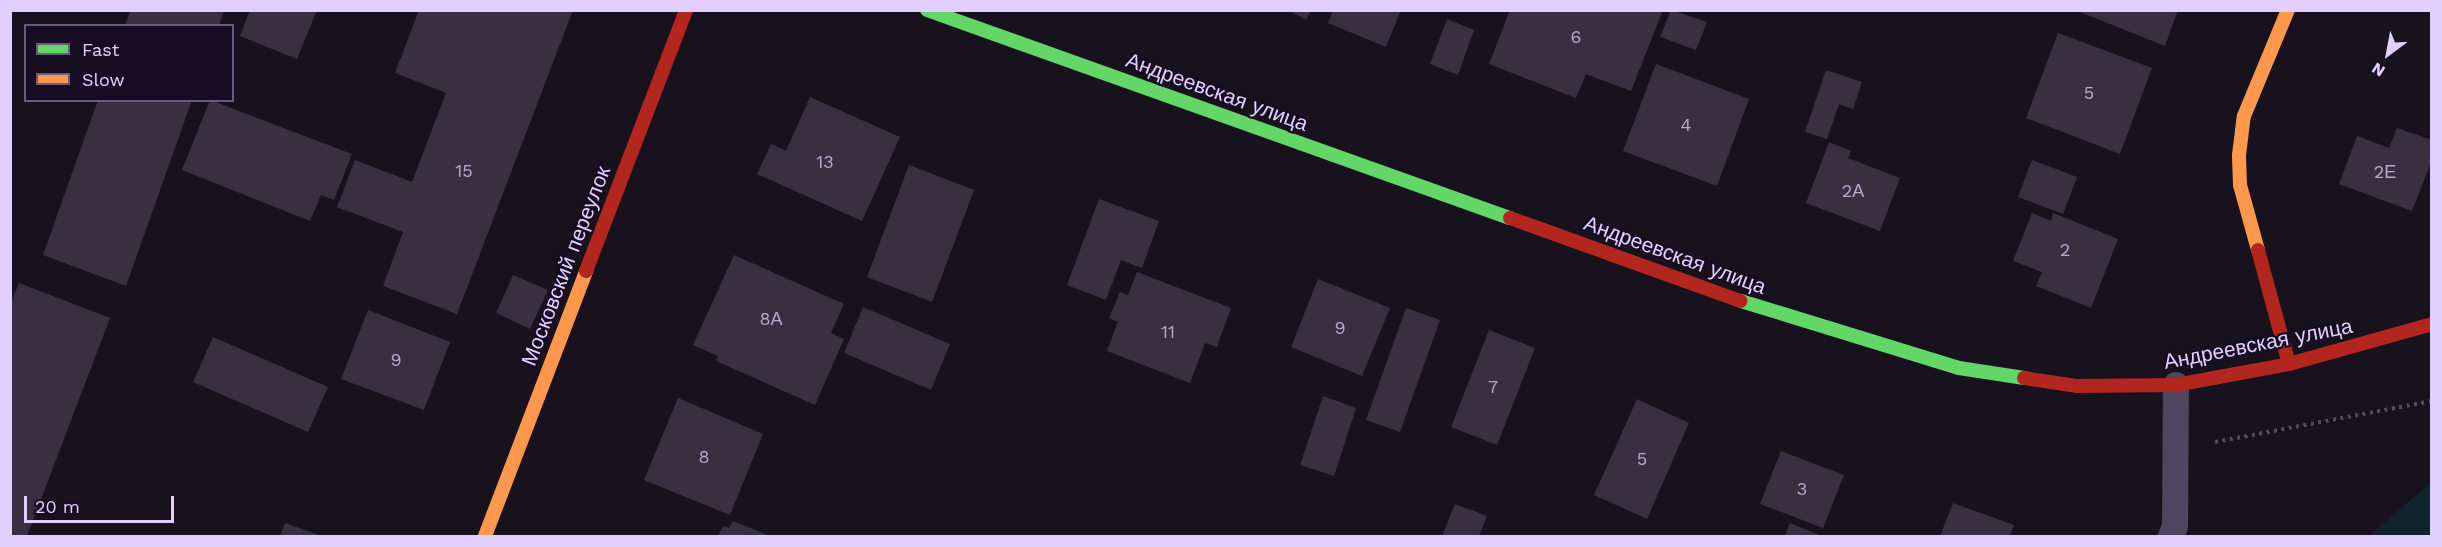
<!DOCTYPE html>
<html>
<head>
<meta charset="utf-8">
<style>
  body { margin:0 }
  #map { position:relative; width:2442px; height:547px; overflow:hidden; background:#18121e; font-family:"Work Sans",sans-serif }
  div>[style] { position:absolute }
  .green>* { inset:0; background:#10222b }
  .building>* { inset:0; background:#383040 }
  .path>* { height:4px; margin-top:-2px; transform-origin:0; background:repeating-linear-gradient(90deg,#4a4f62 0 3px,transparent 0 7.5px) }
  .lane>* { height:26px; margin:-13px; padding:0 13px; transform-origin:13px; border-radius:13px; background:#4e465f }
  .fast>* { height:14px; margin:-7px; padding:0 7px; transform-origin:7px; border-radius:7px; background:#63d668 }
  .slow>* { height:14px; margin:-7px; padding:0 7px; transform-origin:7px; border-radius:7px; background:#ff974d }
  .jam>* { height:14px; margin:-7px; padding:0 7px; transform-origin:7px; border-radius:7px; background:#b3261e }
  span { translate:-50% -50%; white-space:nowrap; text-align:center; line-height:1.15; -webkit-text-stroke:4.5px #170d23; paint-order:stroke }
  .number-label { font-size:18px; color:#b8a7cf }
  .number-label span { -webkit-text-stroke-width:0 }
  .street-label { font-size:21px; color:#e3cfff }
  .frame { position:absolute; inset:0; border:12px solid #e3cfff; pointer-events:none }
  .legend { position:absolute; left:24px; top:24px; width:210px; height:78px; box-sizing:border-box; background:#170d23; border:2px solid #695b7b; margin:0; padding:8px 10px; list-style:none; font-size:18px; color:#e3cfff }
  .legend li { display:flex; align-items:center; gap:12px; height:30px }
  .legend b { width:30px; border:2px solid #695b7b }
  .north { position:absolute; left:2358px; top:24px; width:60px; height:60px; -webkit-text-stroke:4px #170d23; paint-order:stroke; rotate:212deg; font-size:16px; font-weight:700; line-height:24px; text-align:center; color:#e3cfff }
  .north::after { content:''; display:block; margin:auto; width:21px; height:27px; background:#e3cfff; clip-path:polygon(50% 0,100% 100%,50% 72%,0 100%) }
  .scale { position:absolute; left:24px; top:496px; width:150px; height:27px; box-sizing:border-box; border:3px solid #e3cfff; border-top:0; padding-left:8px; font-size:18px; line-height:21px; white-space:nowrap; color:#e3cfff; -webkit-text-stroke:4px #170d23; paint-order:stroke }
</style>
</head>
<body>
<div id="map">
  <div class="green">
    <i style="clip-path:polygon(2431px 482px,2431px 536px,2369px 536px)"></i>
  </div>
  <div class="building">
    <i style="clip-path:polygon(130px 10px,224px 10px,219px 26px,125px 26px)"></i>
    <i style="clip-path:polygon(250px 10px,317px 10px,297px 59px,240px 36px)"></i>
    <i style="clip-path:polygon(419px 10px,573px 10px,457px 314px,383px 286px,403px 232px,337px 207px,355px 160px,412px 182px,446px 93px,395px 73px)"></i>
    <i style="clip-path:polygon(1288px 10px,1311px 10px,1306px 20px)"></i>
    <i style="clip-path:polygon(1333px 10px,1401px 10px,1386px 47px,1328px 23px)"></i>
    <i style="clip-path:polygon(1510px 10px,1663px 10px,1631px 91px,1586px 74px,1576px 98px,1489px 64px)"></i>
    <i style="clip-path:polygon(1671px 10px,1707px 22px,1696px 50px,1660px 37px)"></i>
    <i style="clip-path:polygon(2075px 10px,2178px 10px,2165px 46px)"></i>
    <i style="clip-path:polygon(1447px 19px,1474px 30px,1458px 75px,1430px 64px)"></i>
    <i style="clip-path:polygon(2058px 33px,2152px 68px,2120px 154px,2026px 118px)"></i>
    <i style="clip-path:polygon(1656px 64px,1749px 99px,1717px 186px,1623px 151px)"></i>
    <i style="clip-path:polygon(1826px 70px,1862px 82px,1853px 109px,1839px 104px,1827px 139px,1805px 132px)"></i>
    <i style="clip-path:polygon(810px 97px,900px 137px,862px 221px,757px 174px,771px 144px,786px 151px)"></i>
    <i style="clip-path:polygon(98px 100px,192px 100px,126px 286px,43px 255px)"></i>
    <i style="clip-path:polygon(210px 100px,352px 154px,334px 200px,321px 195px,310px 221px,182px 170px)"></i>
    <i style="clip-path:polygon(2397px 128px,2432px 140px,2432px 160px,2412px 211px,2339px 184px,2357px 136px,2389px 148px)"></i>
    <i style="clip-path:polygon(1829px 142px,1851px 151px,1848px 158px,1900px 178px,1880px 231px,1806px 203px)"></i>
    <i style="clip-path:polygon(2032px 160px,2077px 177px,2063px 214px,2018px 197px)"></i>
    <i style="clip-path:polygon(909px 165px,974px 190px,932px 302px,867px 277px)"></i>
    <i style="clip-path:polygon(1099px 199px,1159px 221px,1142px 268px,1121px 260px,1106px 300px,1067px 285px)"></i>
    <i style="clip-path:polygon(2032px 213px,2051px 221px,2053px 213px,2118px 239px,2091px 308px,2036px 286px,2042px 272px,2013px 261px)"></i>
    <i style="clip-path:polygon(734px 255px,844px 304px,831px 333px,844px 339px,815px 405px,716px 361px,718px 356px,693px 345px)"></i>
    <i style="clip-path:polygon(1137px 272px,1231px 308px,1217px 347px,1205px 343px,1190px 383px,1107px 351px,1118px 322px,1109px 318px,1120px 292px,1128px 295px)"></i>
    <i style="clip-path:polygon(513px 275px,548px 290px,530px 329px,496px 313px)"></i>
    <i style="clip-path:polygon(1318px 279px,1390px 308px,1362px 376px,1291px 347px)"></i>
    <i style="clip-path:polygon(19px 283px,110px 318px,27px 536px,10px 536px,10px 305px)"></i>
    <i style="clip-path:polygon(863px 307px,950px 344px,931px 390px,844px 353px)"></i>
    <i style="clip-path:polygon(1406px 308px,1440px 320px,1400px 432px,1366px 420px)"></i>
    <i style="clip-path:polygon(368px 310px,450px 342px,424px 410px,341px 379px)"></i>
    <i style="clip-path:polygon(1489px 330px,1535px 348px,1497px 445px,1451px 427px)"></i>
    <i style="clip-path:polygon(213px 337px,328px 387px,308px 432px,193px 382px)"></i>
    <i style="clip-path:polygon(1323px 396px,1356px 408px,1334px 476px,1300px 465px)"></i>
    <i style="clip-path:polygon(678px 398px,763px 434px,730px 515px,644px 480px)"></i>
    <i style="clip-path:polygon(1637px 399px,1689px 423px,1647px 519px,1594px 495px)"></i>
    <i style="clip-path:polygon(1781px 451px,1844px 475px,1823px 528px,1760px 504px)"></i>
    <i style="clip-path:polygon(1953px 503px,2014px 525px,2010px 536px,1940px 536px)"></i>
    <i style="clip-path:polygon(1455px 504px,1487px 516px,1479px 536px,1442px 536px)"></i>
    <i style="clip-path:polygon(733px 521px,770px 536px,718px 536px,723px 526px,729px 528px)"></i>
    <i style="clip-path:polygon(285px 523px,322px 536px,280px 536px)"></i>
    <i style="clip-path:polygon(1790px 523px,1822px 536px,1785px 536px)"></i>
  </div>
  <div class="path">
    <i style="left:2215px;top:442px;width:221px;rotate:-10.7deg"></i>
  </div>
  <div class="lane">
    <i style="left:2171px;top:536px;width:11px;rotate:-68deg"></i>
    <i style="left:2175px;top:526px;width:141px;rotate:-89.6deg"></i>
  </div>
  <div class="fast">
    <i style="left:927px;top:10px;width:619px;rotate:19.64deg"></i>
    <i style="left:1741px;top:301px;width:228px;rotate:17.1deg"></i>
    <i style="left:1959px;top:368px;width:66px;rotate:8.7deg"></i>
  </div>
  <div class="slow">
    <i style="left:2258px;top:250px;width:67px;rotate:-105.5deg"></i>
    <i style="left:2240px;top:185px;width:30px;rotate:-92deg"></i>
    <i style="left:2239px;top:155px;width:39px;rotate:-83deg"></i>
    <i style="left:2244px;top:116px;width:115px;rotate:-67.5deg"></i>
    <i style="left:485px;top:536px;width:284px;rotate:-69.1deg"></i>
  </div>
  <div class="jam">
    <i style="left:1510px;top:218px;width:245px;rotate:19.8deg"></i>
    <i style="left:2258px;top:250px;width:118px;rotate:74.8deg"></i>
    <i style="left:586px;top:271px;width:280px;rotate:-69deg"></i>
    <i style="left:2024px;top:378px;width:54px;rotate:8.6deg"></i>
    <i style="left:2077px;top:386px;width:99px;rotate:-0.6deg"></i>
    <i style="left:2176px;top:385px;width:115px;rotate:-10.5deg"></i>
    <i style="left:2289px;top:364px;width:148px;rotate:-15.6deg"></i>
  </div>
  <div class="number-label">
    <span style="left:1576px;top:37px">6</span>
    <span style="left:2089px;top:93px">5</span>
    <span style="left:1686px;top:125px">4</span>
    <span style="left:825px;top:162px">13</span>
    <span style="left:464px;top:171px">15</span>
    <span style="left:2385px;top:172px">2Е</span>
    <span style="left:1853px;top:191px">2А</span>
    <span style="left:2065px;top:250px">2</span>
    <span style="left:771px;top:319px">8А</span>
    <span style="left:1340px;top:328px">9</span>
    <span style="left:1168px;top:332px">11</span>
    <span style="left:396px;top:360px">9</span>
    <span style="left:1493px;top:387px">7</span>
    <span style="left:704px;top:457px">8</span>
    <span style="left:1642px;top:459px">5</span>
    <span style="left:1802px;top:489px">3</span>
  </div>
  <div class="street-label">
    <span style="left:1217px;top:92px;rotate:20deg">Андреевская улица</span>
    <span style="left:1675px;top:255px;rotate:20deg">Андреевская улица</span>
    <span style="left:566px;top:266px;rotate:-69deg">Московский переулок</span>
    <span style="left:2258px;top:344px;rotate:-11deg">Андреевская улица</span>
  </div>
  <div class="frame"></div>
  <ul class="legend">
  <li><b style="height:8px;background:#63d668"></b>Fast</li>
  <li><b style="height:8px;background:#ff974d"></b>Slow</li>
  </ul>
  <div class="north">N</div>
  <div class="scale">20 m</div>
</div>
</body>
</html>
